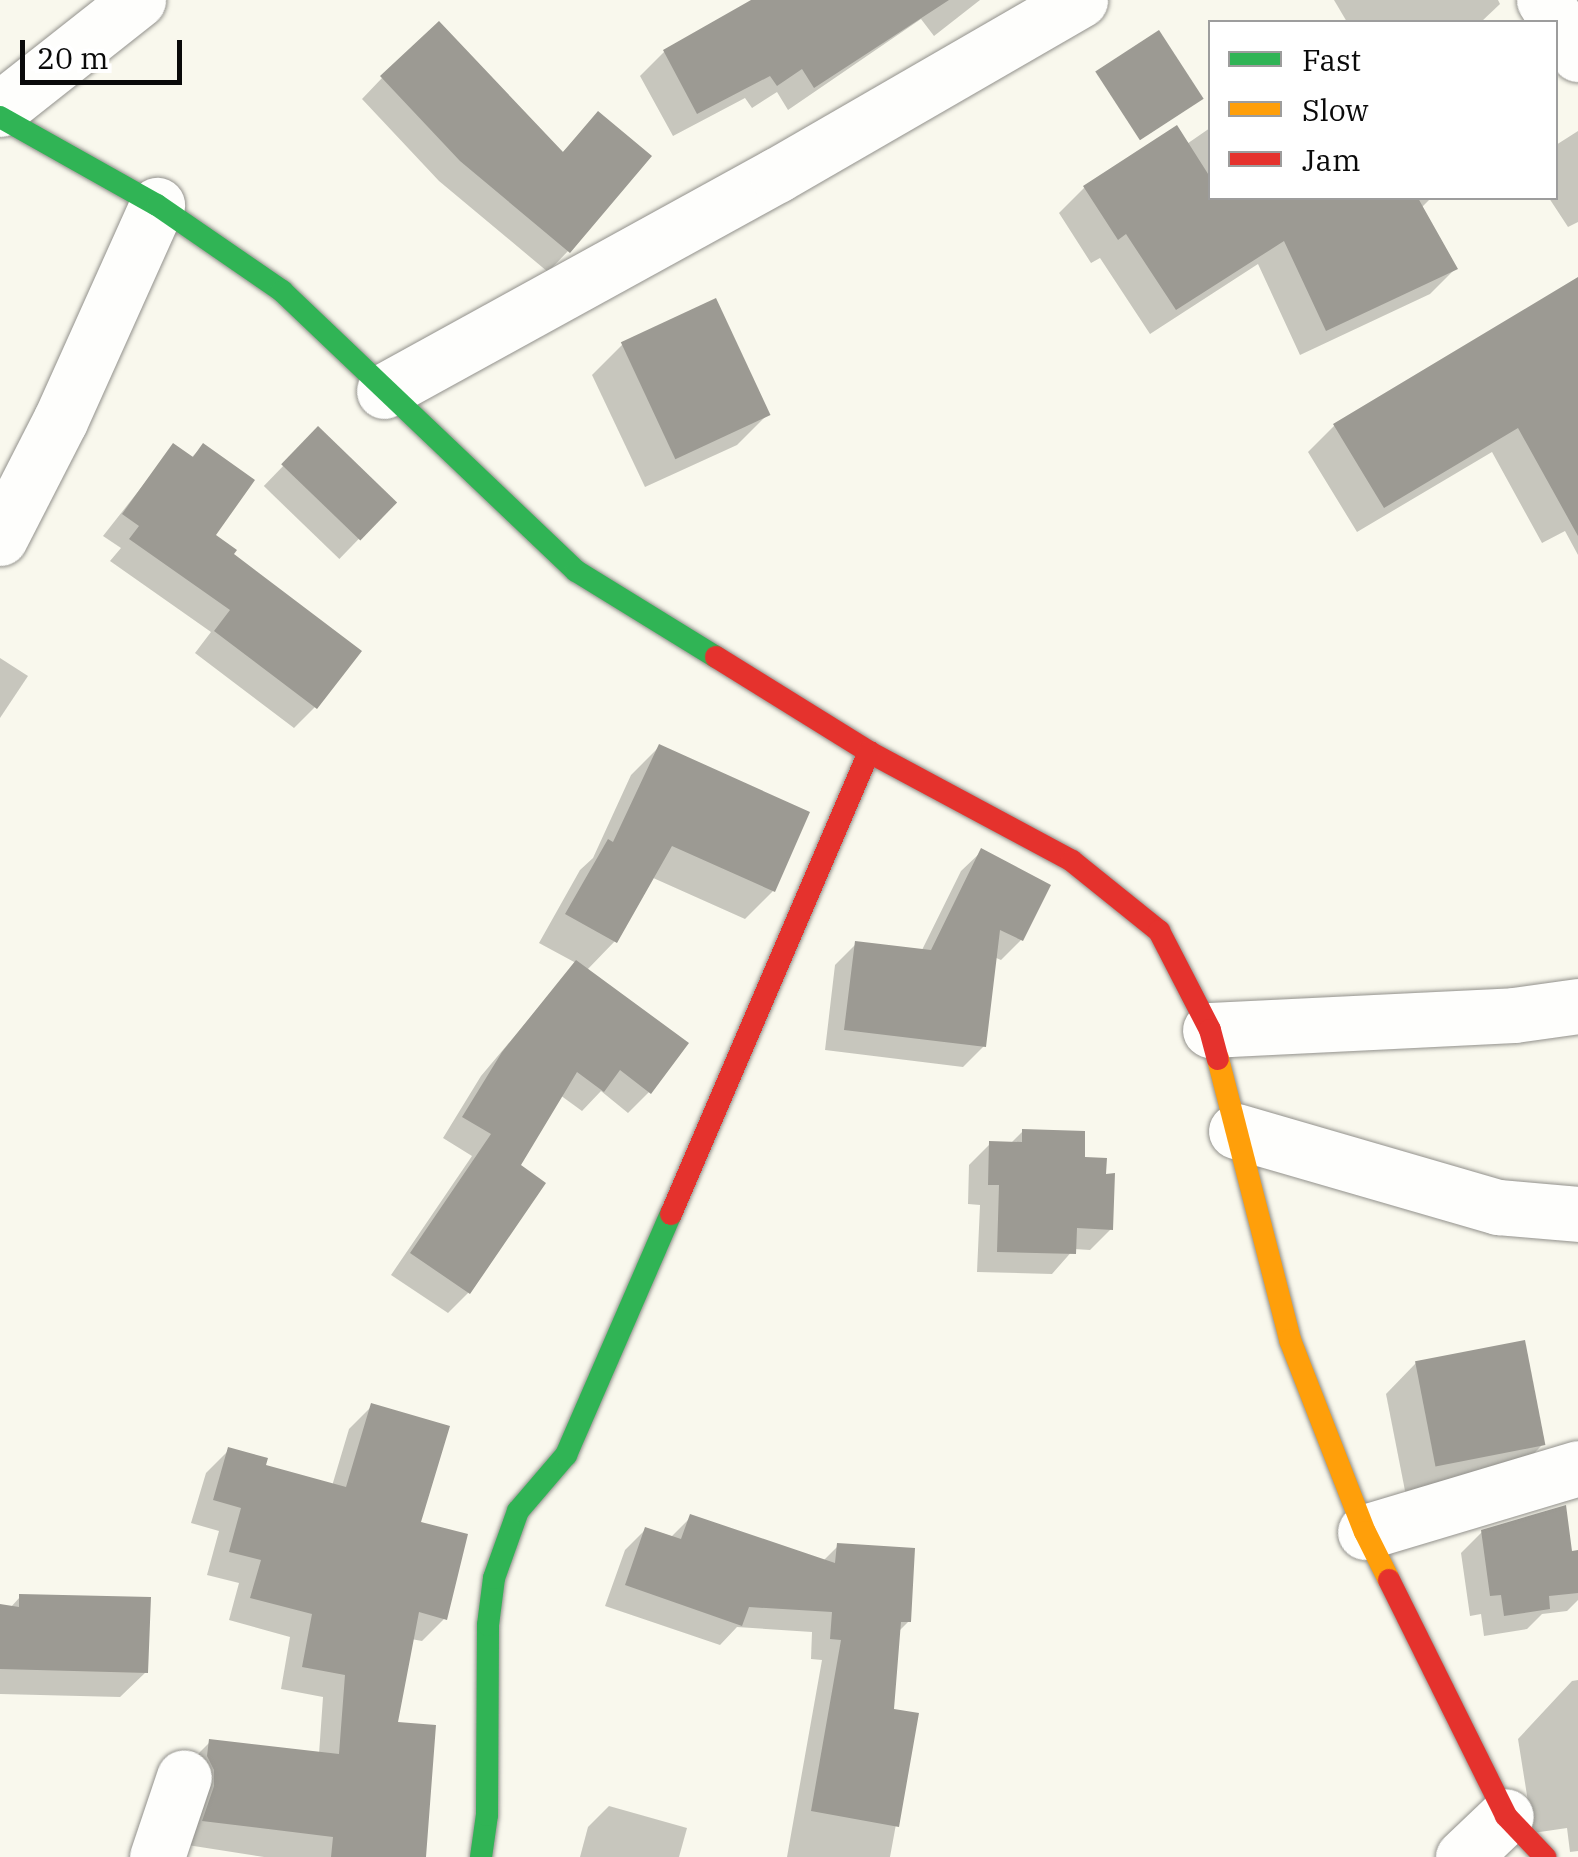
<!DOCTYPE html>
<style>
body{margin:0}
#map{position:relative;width:1578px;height:1857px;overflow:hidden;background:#f9f8ed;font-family:"IBM Plex Serif",serif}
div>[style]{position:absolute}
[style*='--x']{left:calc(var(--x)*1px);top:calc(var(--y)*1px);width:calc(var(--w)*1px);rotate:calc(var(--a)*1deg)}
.shadow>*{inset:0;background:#0003;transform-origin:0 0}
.building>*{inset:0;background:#9c9a93;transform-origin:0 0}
.roads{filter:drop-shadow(0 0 2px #92918c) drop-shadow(0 0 2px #92918c)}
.street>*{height:55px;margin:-27.5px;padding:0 27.5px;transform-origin:27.5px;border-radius:27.5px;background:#fefefc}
.fast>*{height:22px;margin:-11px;padding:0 11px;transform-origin:11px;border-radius:11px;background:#30b455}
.slow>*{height:22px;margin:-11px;padding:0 11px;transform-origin:11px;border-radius:11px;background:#ff9f0a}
.jam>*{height:22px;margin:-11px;padding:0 11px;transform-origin:11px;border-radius:11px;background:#e5322d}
span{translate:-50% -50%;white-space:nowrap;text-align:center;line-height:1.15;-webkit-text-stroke:10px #fff;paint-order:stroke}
.legend{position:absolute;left:1208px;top:20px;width:350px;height:180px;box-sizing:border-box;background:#fff;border:2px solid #9d9d9d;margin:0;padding:12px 18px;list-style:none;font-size:30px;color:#0a0a0a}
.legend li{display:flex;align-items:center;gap:20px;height:50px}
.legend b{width:50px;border:2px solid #9d9d9d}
.scale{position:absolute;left:20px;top:40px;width:162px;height:45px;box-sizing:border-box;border:5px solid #0a0a0a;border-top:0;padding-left:12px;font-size:30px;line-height:35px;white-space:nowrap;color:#0a0a0a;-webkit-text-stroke:8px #fff;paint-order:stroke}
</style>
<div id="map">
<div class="shadow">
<div style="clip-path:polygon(755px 0,980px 0,934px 36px,921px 19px,788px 110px,777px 92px,752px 108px,745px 98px,673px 136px,640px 76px,664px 52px)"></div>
<div style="clip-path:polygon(1334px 0,1498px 0,1500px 4px,1481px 22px,1347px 22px)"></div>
<div style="clip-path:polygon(382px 78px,561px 154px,598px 114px,568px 251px,548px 272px,439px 181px,362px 99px)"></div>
<div style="clip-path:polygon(1210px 128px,1210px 198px,1431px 198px,1421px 208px,1455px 269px,1430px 294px,1300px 355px,1258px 264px,1150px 334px,1100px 258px,1091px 263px,1059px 213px,1084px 188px,1153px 144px,1165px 159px)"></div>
<div style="clip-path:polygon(1578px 131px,1578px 222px,1568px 227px,1549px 198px,1556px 198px,1556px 145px)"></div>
<div style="clip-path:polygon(1578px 280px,1578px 555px,1565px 531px,1542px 543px,1492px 452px,1357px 532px,1308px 452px,1334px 426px)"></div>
<div style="clip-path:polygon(623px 344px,768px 414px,737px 445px,645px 487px,592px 375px)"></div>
<div style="left:318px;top:430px;width:105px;height:78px;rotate:44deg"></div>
<div style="clip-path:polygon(174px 446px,191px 458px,203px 446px,212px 535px,231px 554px,315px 707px,294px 728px,195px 653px,211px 632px,110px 561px,121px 548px,103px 536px)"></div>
<div style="clip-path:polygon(0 658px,28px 676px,0 718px)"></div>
<div style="clip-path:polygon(659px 747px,773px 891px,745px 919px,651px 877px,615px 941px,586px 971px,649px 1092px,628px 1113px,601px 1091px,582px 1111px,560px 1095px,518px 1166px,468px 1293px,448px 1313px,391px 1275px,472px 1156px,443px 1138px,481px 1076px,576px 963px,539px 943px,580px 870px,593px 858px,631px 775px)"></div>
<div style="clip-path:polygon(982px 851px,1021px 940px,1001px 960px,994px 957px,984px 1046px,963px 1067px,825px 1050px,835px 965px,856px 944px,921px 952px,961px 871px)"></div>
<div style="clip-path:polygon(1023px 1131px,1111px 1229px,1090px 1250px,1074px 1249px,1052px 1274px,977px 1272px,980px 1205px,968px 1204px,969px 1165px,990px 1144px,1010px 1144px)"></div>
<div style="clip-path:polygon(1416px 1363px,1543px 1444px,1513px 1475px,1408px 1506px,1386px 1394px)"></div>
<div style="clip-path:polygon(372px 1406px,418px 1524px,445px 1618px,422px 1641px,411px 1639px,395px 1725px,424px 1857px,264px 1857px,181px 1844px,187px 1765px,210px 1742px,319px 1754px,323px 1697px,281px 1689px,290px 1637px,229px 1620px,239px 1583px,207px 1575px,219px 1531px,191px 1523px,206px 1473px,229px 1450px,263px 1467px,332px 1486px,349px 1429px)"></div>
<div style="clip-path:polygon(691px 1517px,823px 1561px,838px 1546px,909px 1621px,898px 1632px,892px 1711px,916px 1715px,890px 1857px,787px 1857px,822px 1660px,811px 1659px,812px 1632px,737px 1627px,720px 1645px,605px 1606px,625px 1550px,646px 1529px,670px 1538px)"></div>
<div style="clip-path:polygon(1482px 1532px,1578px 1553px,1578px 1600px,1567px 1611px,1542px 1614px,1527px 1629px,1484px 1636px,1481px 1614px,1470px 1616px,1461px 1553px)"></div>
<div style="clip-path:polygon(20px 1597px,146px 1672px,120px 1697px,0 1694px,0 1606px,10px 1608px)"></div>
<div style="clip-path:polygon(1578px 1680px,1578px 1851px,1570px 1852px,1567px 1828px,1533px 1833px,1518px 1739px,1572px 1681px)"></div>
<div style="clip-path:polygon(609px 1806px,687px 1828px,679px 1857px,580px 1857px,588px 1827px)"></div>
</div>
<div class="building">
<div style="clip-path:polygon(751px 0,949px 0,814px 88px,802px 69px,777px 86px,770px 76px,697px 114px,663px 50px)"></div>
<div style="clip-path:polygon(439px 21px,563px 152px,598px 111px,652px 156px,570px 253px,460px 161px,380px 76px)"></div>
<div style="left:1159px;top:30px;width:82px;height:76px;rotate:57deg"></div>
<div style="clip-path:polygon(1177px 125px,1210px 177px,1210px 198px,1418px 198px,1458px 269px,1326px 331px,1284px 241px,1176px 310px,1126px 234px,1118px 240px,1083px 186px)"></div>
<div style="clip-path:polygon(1578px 277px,1578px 536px,1518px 428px,1384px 508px,1333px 424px)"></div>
<div style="left:716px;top:298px;width:129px;height:105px;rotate:65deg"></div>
<div style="left:318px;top:426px;width:110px;height:53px;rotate:44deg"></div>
<div style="clip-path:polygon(173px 443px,193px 457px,203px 443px,255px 480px,216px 535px,237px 550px,234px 554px,362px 651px,317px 709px,214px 631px,230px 610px,129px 539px,139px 526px,122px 514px)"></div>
<div style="clip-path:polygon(659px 744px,810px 812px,775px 892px,672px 846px,617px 943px,565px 914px,608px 839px,613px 842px)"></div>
<div style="clip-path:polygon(981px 848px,1051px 885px,1023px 941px,1000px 930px,986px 1047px,844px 1030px,855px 941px,931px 950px)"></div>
<div style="clip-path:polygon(576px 960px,689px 1043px,651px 1094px,620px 1070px,604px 1092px,577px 1072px,521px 1165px,546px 1183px,470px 1294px,410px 1253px,491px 1134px,462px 1117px,502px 1052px)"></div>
<div style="clip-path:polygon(1022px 1129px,1085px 1131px,1085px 1157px,1107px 1158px,1106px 1174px,1115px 1173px,1113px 1230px,1077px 1228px,1076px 1254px,997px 1252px,999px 1185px,988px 1185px,989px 1141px,1022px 1142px)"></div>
<div style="left:1525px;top:1340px;width:107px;height:112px;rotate:79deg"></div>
<div style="clip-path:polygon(371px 1403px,450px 1426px,421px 1522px,468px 1534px,447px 1620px,419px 1612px,398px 1722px,436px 1725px,426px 1857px,331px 1857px,333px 1837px,202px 1821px,214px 1786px,214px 1770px,207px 1756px,209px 1739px,339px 1754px,345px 1675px,302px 1667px,312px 1614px,250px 1598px,261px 1560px,229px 1552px,241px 1508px,213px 1500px,228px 1447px,268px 1458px,266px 1465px,346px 1487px)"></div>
<div style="clip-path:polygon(1566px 1505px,1572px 1551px,1578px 1550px,1578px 1593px,1549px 1596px,1550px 1609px,1504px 1616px,1501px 1595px,1490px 1596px,1481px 1530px)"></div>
<div style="clip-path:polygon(690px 1514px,835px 1563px,837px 1543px,915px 1548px,911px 1622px,901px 1622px,894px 1709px,919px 1713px,899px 1827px,811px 1811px,841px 1640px,830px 1639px,832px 1612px,749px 1607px,742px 1626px,625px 1585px,645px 1527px,681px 1539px)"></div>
<div style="clip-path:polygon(19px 1594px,151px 1597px,148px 1673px,0 1669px,0 1604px,19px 1607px)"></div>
</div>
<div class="roads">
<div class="street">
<div style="--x:1544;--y:0;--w:64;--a:57.8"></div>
<div style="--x:0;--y:109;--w:176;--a:-38.3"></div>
<div style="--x:384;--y:391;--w:448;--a:-28.8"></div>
<div style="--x:777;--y:175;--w:350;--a:-30"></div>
<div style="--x:0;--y:538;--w:131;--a:-62.9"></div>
<div style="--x:60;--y:421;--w:237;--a:-65.8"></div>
<div style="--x:1210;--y:1030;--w:304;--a:-2.8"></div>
<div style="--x:1514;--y:1015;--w:65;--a:-8"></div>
<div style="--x:1236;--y:1131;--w:273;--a:16.2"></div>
<div style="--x:1498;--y:1207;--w:80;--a:5"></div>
<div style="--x:1365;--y:1532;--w:222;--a:-16.7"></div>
<div style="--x:157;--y:1857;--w:84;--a:-71.4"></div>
<div style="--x:1463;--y:1857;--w:59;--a:-43.6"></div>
</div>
<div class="fast">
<div style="--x:0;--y:117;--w:180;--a:29.3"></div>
<div style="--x:157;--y:205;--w:152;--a:34.5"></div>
<div style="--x:282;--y:291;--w:406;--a:43.6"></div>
<div style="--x:576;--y:571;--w:164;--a:31.6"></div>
<div style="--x:481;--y:1857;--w:42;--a:-81.9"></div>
<div style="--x:487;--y:1815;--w:190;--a:-89.7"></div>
<div style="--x:488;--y:1625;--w:47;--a:-82.7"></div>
<div style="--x:494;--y:1578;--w:71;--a:-70.3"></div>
<div style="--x:518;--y:1511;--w:74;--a:-49.4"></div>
<div style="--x:566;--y:1455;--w:263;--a:-66.5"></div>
</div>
<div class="slow">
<div style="--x:1218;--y:1059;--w:290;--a:75.6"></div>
<div style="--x:1290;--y:1340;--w:206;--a:68.7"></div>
<div style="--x:1365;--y:1532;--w:54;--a:63.4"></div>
</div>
<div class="jam">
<div style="--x:716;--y:657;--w:180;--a:31.8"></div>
<div style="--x:869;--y:752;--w:230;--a:28.2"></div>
<div style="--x:1072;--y:861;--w:112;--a:38.8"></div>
<div style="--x:1159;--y:931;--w:111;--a:62.7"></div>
<div style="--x:1210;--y:1030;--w:30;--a:75"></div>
<div style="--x:671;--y:1214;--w:503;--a:-66.8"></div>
<div style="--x:1389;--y:1580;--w:263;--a:63.6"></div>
<div style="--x:1506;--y:1816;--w:57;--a:46.4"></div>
</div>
</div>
<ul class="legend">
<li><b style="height:12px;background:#30b455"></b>Fast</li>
<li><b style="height:12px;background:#ff9f0a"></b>Slow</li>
<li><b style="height:12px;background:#e5322d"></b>Jam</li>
</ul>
<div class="scale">20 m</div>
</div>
